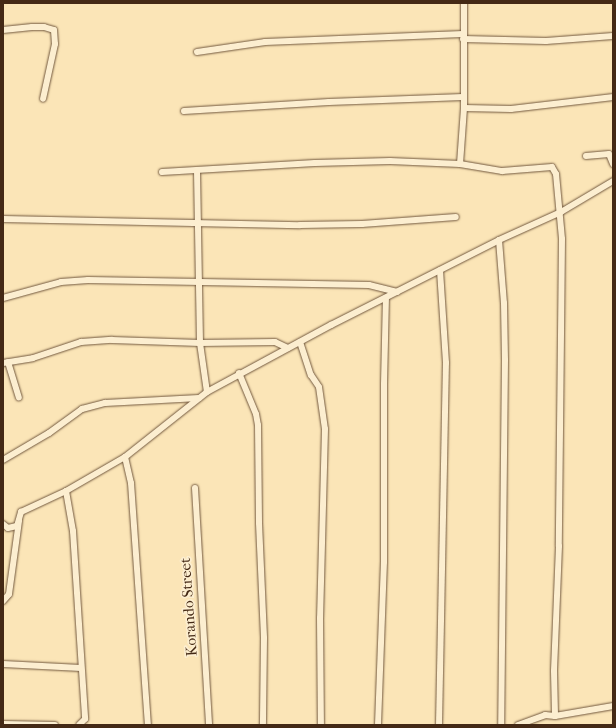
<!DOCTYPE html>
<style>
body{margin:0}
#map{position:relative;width:616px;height:728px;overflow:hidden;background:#fbe5b7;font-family:"IM FELL French Canon",serif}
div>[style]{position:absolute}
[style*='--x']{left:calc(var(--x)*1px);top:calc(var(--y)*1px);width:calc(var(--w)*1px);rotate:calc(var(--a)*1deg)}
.roads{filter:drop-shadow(0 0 1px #72583e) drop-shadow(0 0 1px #72583e)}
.minor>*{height:6px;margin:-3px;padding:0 3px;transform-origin:3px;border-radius:3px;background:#fceed0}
span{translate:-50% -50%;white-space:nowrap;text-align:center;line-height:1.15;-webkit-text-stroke:3.5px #fceed0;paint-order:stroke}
.street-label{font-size:15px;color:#442915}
.frame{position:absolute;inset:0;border:4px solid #442915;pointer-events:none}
</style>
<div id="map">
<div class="roads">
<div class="minor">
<div style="--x:3;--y:30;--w:29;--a:-6"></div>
<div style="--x:32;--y:27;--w:12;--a:0"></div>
<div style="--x:44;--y:27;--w:10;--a:17"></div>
<div style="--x:54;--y:30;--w:14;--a:86"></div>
<div style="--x:55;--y:44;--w:56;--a:102.3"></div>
<div style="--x:463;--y:39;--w:83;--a:1.4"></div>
<div style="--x:546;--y:41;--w:67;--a:-4.3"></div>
<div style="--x:197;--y:52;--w:69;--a:-8.4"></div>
<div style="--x:265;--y:42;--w:198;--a:-2.3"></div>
<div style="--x:464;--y:108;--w:47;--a:1.2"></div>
<div style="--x:511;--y:109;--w:103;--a:-6.7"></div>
<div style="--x:184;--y:111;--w:145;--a:-3.6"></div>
<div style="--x:329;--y:102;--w:134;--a:-2.1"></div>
<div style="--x:586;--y:156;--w:23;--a:-5"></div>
<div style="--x:609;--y:154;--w:11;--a:68"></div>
<div style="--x:460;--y:164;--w:56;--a:-85.9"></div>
<div style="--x:464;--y:108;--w:105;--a:-90"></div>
<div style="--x:197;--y:171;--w:172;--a:89"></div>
<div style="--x:200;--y:343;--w:49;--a:81.9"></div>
<div style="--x:162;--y:172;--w:153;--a:-3.4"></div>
<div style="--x:315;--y:163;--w:75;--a:-1.5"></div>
<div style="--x:390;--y:161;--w:70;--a:2.5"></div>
<div style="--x:460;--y:164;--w:43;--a:9.5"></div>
<div style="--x:502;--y:171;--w:50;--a:-4.6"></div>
<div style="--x:552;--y:167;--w:8;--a:60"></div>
<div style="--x:556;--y:174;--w:65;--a:84.7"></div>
<div style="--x:562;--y:239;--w:307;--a:90.6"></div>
<div style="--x:559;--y:546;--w:125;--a:92.3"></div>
<div style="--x:554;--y:671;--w:45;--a:88.7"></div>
<div style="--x:3;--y:219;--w:297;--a:1.2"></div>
<div style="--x:300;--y:225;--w:62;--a:-0.9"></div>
<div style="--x:362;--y:224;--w:94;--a:-4.3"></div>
<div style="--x:499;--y:240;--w:63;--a:85.5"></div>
<div style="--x:504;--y:303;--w:57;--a:89"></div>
<div style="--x:505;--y:360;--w:365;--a:90.6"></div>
<div style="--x:3;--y:298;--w:60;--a:-15.4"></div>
<div style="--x:61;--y:282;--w:27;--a:-4"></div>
<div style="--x:88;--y:280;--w:281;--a:1"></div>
<div style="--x:369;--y:285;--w:29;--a:14"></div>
<div style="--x:300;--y:342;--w:35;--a:72"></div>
<div style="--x:311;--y:375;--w:14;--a:56"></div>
<div style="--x:319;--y:387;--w:42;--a:81.9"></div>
<div style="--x:325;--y:429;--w:189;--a:91.5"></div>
<div style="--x:320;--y:618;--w:107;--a:89.5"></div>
<div style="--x:8;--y:362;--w:37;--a:73"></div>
<div style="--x:3;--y:363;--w:30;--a:-9"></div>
<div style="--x:33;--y:358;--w:51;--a:-18.4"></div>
<div style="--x:81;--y:342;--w:31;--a:-4"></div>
<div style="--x:112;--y:340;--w:88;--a:2"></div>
<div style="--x:200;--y:343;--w:75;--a:-0.8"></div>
<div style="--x:275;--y:342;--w:14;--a:25"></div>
<div style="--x:239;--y:373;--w:44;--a:67.5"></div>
<div style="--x:256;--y:414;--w:11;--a:80"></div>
<div style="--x:258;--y:425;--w:98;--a:89.4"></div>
<div style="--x:259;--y:523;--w:115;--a:87.5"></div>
<div style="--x:264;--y:638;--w:87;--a:90.7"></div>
<div style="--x:125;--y:457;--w:27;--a:77"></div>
<div style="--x:131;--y:483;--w:243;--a:86"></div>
<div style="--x:3;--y:460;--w:53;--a:-30.4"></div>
<div style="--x:49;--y:433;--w:41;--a:-36"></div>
<div style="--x:82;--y:409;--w:24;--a:-15"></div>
<div style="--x:105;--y:403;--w:94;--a:-3"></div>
<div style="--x:195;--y:488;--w:237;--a:86.6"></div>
<div style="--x:66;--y:491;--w:41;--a:80.1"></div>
<div style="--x:73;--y:531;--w:188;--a:86.3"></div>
<div style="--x:85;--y:719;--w:8;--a:135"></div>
<div style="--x:3;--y:524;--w:6;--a:39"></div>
<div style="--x:8;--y:528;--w:9;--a:-13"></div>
<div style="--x:17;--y:526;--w:15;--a:-74"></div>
<div style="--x:21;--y:512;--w:50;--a:-25"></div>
<div style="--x:66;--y:491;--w:68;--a:-30"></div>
<div style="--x:125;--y:457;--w:105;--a:-38.4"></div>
<div style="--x:207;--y:392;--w:141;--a:-28.4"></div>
<div style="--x:331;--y:325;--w:188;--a:-26.8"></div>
<div style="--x:499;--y:240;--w:68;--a:-24.3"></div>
<div style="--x:561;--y:212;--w:61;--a:-30.8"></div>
<div style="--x:3;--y:601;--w:9;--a:-49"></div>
<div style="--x:9;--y:594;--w:74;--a:-82.2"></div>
<div style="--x:3;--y:664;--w:78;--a:2.9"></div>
<div style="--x:3;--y:724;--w:52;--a:1.1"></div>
<div style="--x:378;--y:725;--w:163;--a:-87.9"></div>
<div style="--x:384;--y:562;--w:178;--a:-90"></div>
<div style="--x:384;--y:384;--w:86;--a:-88.7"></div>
<div style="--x:439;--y:725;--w:362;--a:-88.9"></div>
<div style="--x:446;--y:363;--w:93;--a:-93.7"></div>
<div style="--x:518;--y:725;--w:29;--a:-20"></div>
<div style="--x:545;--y:715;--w:10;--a:6"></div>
<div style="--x:555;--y:716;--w:59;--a:-9.8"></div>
</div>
</div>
<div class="street-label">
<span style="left:189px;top:607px;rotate:-94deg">Korando Street</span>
</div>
<div class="frame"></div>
</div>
